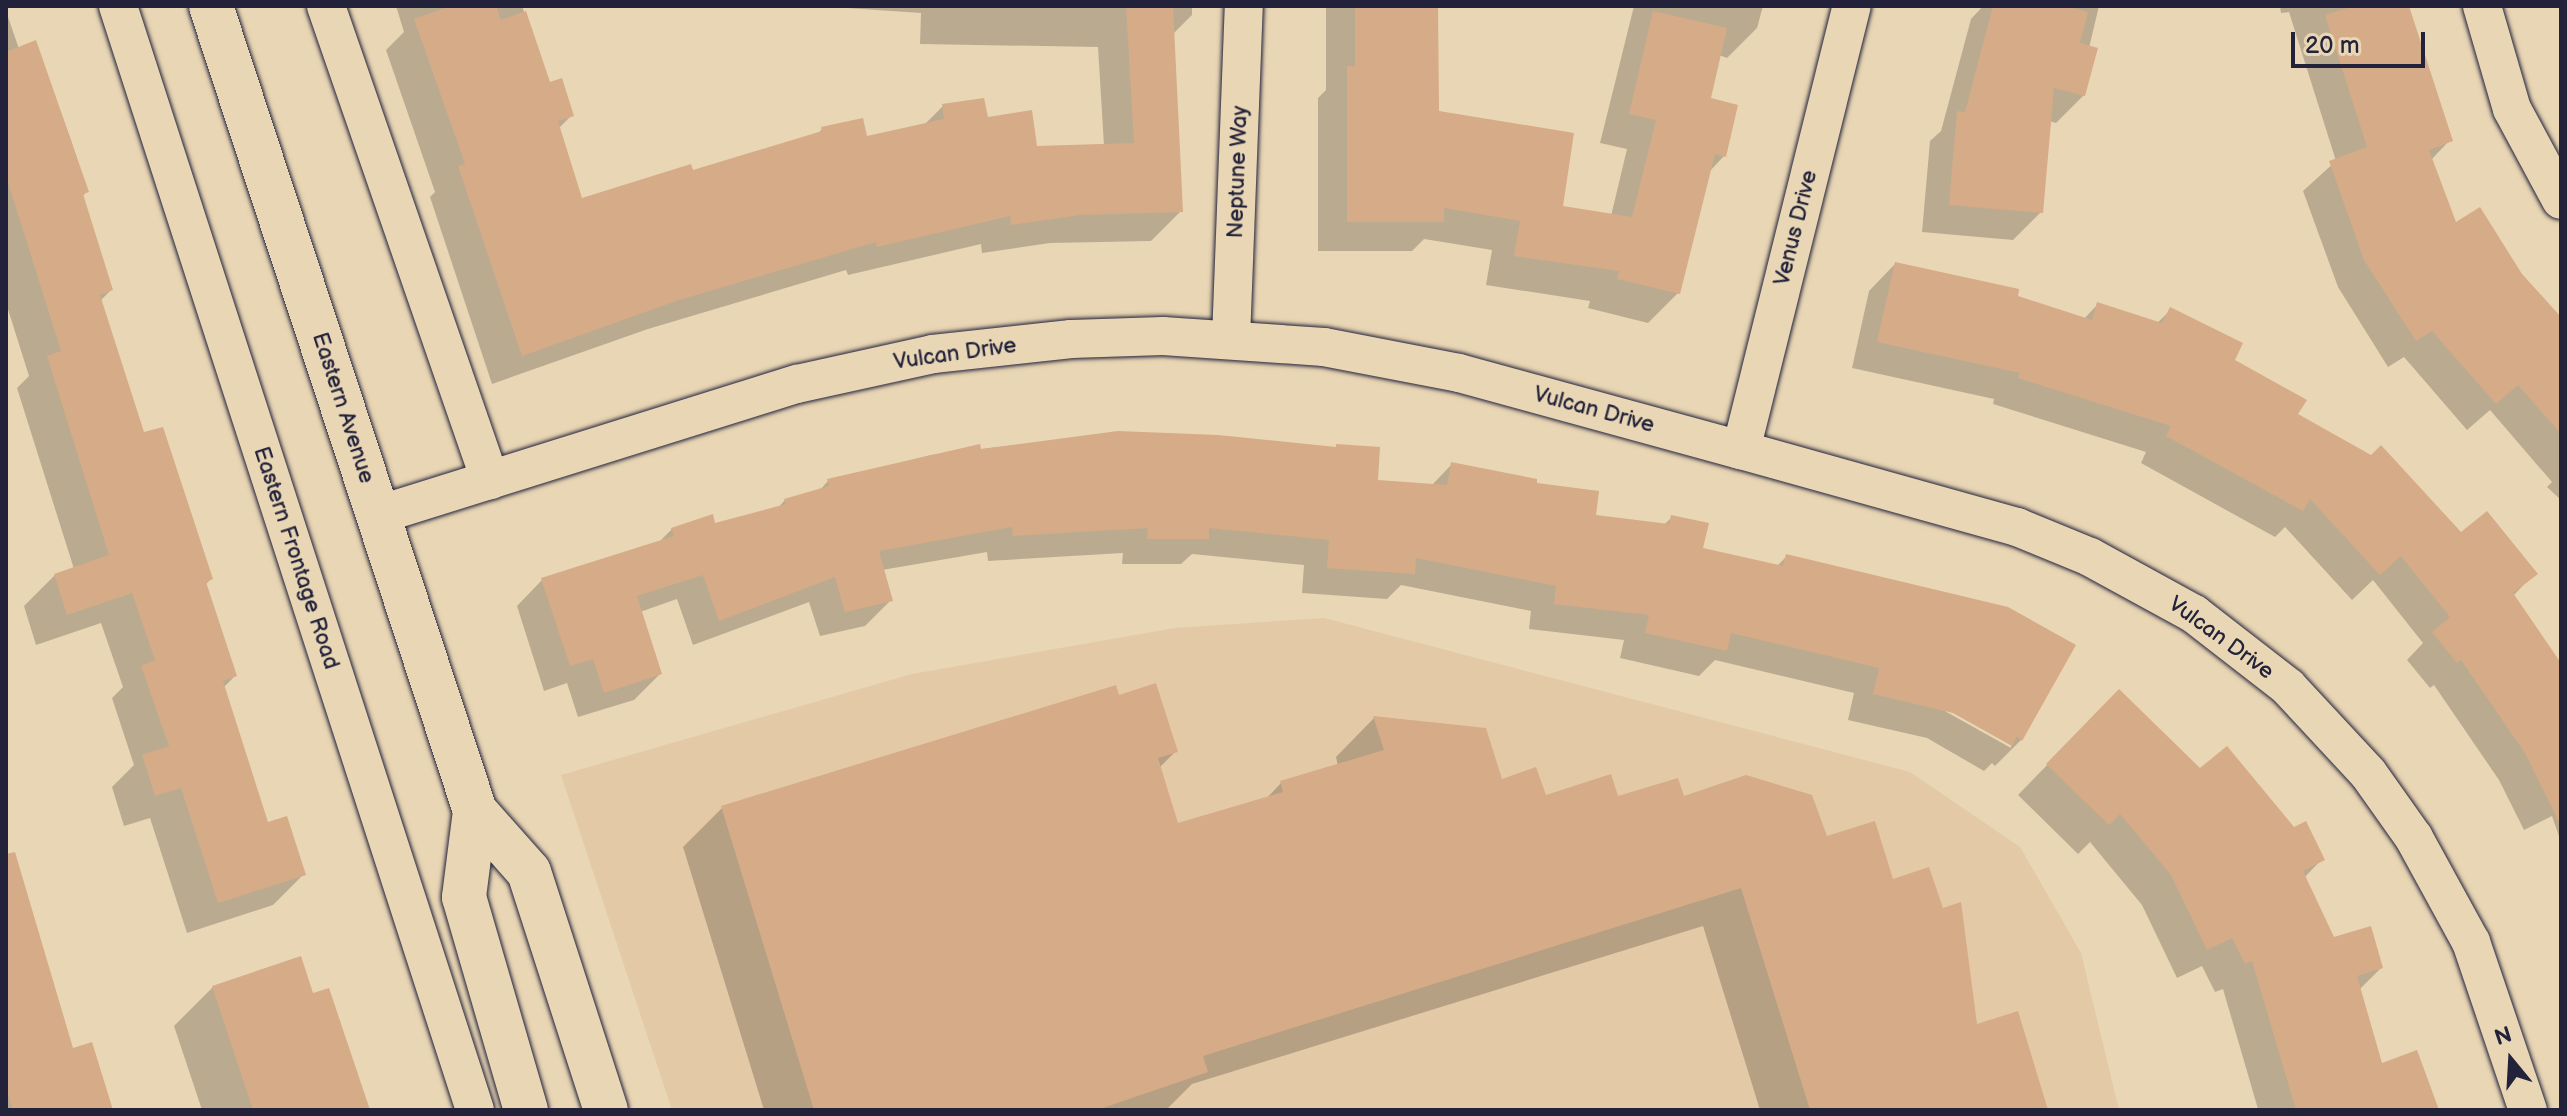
<!DOCTYPE html>
<style>
body{margin:0}
#map{position:relative;width:2567px;height:1116px;overflow:hidden;background:#e9d6b4;font-family:"Balsamiq Sans",sans-serif}
div>[style]{position:absolute}
[style*='--x']{left:calc(var(--x)*1px);top:calc(var(--y)*1px);width:calc(var(--w)*1px);rotate:calc(var(--a)*1deg)}
.built>*{inset:0;background:#e3c9a6}
.shadow>*{inset:0;background:#0003}
.building>*{inset:0;background:#d6ab87}
.roads{filter:drop-shadow(0 0 2px #22223b) drop-shadow(0 0 2px #22223b)}
.street>*{height:38px;margin:-19px;padding:0 19px;transform-origin:19px;border-radius:19px;background:#e9d6b4}
.secondary>*{height:44px;margin:-22px;padding:0 22px;transform-origin:22px;border-radius:22px;background:#e9d6b4}
span{translate:-50% -50%;white-space:nowrap;text-align:center;line-height:1.15;-webkit-text-stroke:8px #e9d6b4;paint-order:stroke}
.street-label{font-size:22px;color:#22223b}
.frame{position:absolute;inset:0;border:8px solid #22223b;pointer-events:none}
.north{position:absolute;left:2471px;top:1020px;width:80px;height:80px;-webkit-text-stroke:6px #e9d6b4;paint-order:stroke;rotate:342deg;font-size:22px;font-weight:700;line-height:32px;text-align:center;color:#22223b}
.north::after{content:'';display:block;margin:auto;width:28px;height:36px;background:#22223b;clip-path:polygon(50% 0,100% 100%,50% 72%,0 100%)}
.scale{position:absolute;left:2291px;top:32px;width:134px;height:36px;box-sizing:border-box;border:4px solid #22223b;border-top:0;padding-left:10px;font-size:24px;line-height:28px;white-space:nowrap;color:#22223b;-webkit-text-stroke:6px #e9d6b4;paint-order:stroke}
</style>
<div id="map">
<div class="built">
<div style="clip-path:polygon(1324px 618px,1910px 772px,2020px 847px,2081px 953px,2119px 1110px,672px 1110px,561px 775px,912px 674px,1175px 628px)"></div>
</div>
<div class="shadow">
<div style="clip-path:polygon(396px 6px,522px 6px,549px 84px,572px 115px,558px 129px,581px 201px,692px 172px,817px 135px,822px 129px,866px 138px,924px 125px,943px 106px,986px 119px,1036px 148px,1104px 146px,1098px 47px,920px 44px,921px 13px,817px 6px,1192px 6px,1192px 15px,1172px 35px,1181px 211px,1151px 241px,1050px 243px,982px 253px,981px 244px,848px 275px,846px 270px,648px 329px,492px 384px,430px 197px,435px 192px,386px 50px,404px 32px)"></div>
<div style="clip-path:polygon(1326px 6px,1436px 6px,1437px 113px,1560px 208px,1611px 216px,1627px 149px,1600px 143px,1634px 6px,1763px 6px,1757px 28px,1727px 58px,1719px 55px,1709px 99px,1724px 156px,1709px 172px,1678px 293px,1648px 323px,1588px 308px,1590px 301px,1486px 285px,1492px 250px,1424px 239px,1412px 251px,1318px 251px,1318px 98px,1326px 90px)"></div>
<div style="clip-path:polygon(1983px 6px,2099px 6px,2089px 48px,2084px 95px,2056px 123px,2049px 121px,2041px 212px,2013px 240px,1922px 232px,1930px 141px,1941px 131px,1971px 19px)"></div>
<div style="clip-path:polygon(2280px 6px,2406px 6px,2450px 140px,2431px 160px,2455px 226px,2521px 275px,2561px 320px,2561px 500px,2547px 487px,2552px 482px,2490px 410px,2467px 430px,2404px 357px,2388px 367px,2338px 287px,2303px 191px,2336px 161px,2289px 12px,2281px 13px)"></div>
<div style="clip-path:polygon(6px 11px,19px 49px,35px 43px,71px 140px,87px 191px,82px 197px,111px 290px,100px 301px,143px 435px,211px 579px,205px 585px,235px 676px,223px 688px,267px 824px,304px 874px,273px 905px,187px 933px,150px 818px,124px 826px,112px 787px,134px 765px,112px 698px,123px 687px,101px 623px,36px 645px,24px 606px,55px 575px,74px 569px,17px 388px,29px 376px,6px 303px)"></div>
<div style="clip-path:polygon(1895px 264px,2083px 320px,2098px 304px,2157px 323px,2171px 310px,2296px 415px,2461px 534px,2535px 573px,2513px 596px,2561px 666px,2561px 842px,2552px 816px,2524px 830px,2499px 780px,2434px 685px,2430px 688px,2407px 660px,2423px 643px,2373px 580px,2352px 600px,2285px 527px,2275px 537px,2141px 463px,2146px 452px,1993px 404px,1994px 399px,1852px 368px,1869px 291px)"></div>
<div style="clip-path:polygon(evenodd,1116px 433px,1334px 449px,1337px 446px,1376px 482px,1431px 486px,1452px 464px,1534px 485px,1594px 517px,1664px 525px,1671px 518px,1701px 550px,1776px 567px,1787px 556px,2074px 646px,2021px 740px,1995px 766px,1992px 763px,1984px 771px,1927px 738px,1848px 720px,1854px 693px,1715px 660px,1699px 676px,1620px 658px,1624px 640px,1529px 629px,1531px 611px,1401px 585px,1387px 599px,1302px 593px,1304px 565px,1192px 554px,1181px 564px,1122px 564px,1123px 553px,988px 561px,987px 552px,882px 570px,891px 600px,865px 626px,820px 636px,809px 602px,693px 645px,677px 599px,640px 612px,660px 674px,634px 700px,578px 717px,567px 683px,544px 691px,517px 606px,542px 580px,658px 543px,672px 529px,714px 526px,777px 509px,785px 500px,818px 492px,828px 481px,931px 455px,1116px 433px,1945px 706px,2011px 743px,2011px 748px,1943px 710px,1945px 706px)"></div>
<div style="clip-path:polygon(1117px 697px,1176px 751px,1159px 768px,1177px 825px,1266px 799px,1281px 783px,1338px 766px,1336px 757px,1374px 718px,1500px 781px,1545px 798px,1683px 798px,1826px 838px,1892px 881px,1975px 1027px,2046px 1110px,1760px 1110px,1703px 926px,1192px 1084px,1166px 1110px,764px 1110px,683px 847px,722px 808px)"></div>
<div style="clip-path:polygon(2090px 721px,2200px 771px,2293px 830px,2322px 859px,2304px 878px,2333px 939px,2381px 968px,2359px 990px,2381px 1065px,2437px 1110px,2255px 1110px,2258px 1109px,2223px 989px,2215px 992px,2202px 966px,2177px 978px,2142px 905px,2090px 842px,2078px 854px,2018px 795px)"></div>
<div style="clip-path:polygon(6px 904px,72px 1050px,111px 1110px,6px 1110px)"></div>
<div style="clip-path:polygon(213px 987px,312px 996px,368px 1110px,202px 1110px,174px 1026px)"></div>
</div>
<div class="building">
<div style="clip-path:polygon(451px 6px,496px 6px,501px 20px,526px 11px,550px 82px,562px 78px,574px 116px,558px 121px,582px 198px,691px 164px,693px 170px,822px 131px,821px 127px,863px 118px,867px 136px,944px 119px,942px 104px,984px 98px,988px 117px,1032px 110px,1037px 146px,1134px 143px,1126px 6px,1173px 6px,1183px 212px,1081px 215px,1011px 225px,1010px 216px,877px 247px,876px 242px,679px 300px,522px 356px,458px 166px,465px 164px,414px 19px)"></div>
<div style="clip-path:polygon(1355px 6px,1438px 6px,1439px 111px,1574px 133px,1563px 206px,1632px 217px,1656px 120px,1629px 114px,1653px 11px,1727px 28px,1711px 98px,1738px 105px,1726px 157px,1715px 154px,1680px 294px,1617px 279px,1619px 271px,1514px 256px,1520px 221px,1444px 208px,1444px 222px,1347px 222px,1347px 66px,1355px 66px)"></div>
<div style="clip-path:polygon(1993px 6px,2066px 6px,2088px 12px,2080px 43px,2098px 48px,2085px 96px,2054px 88px,2043px 213px,1949px 205px,1957px 111px,1965px 112px)"></div>
<div style="clip-path:polygon(2354px 6px,2409px 6px,2453px 141px,2429px 150px,2456px 222px,2480px 207px,2522px 274px,2561px 317px,2561px 434px,2518px 385px,2496px 404px,2432px 331px,2416px 341px,2364px 260px,2329px 161px,2367px 147px,2325px 15px)"></div>
<div style="clip-path:polygon(36px 40px,89px 192px,83px 194px,113px 290px,100px 295px,144px 432px,163px 427px,213px 579px,206px 582px,237px 676px,223px 681px,268px 822px,287px 816px,306px 875px,218px 903px,181px 788px,155px 796px,142px 755px,169px 746px,141px 666px,155px 660px,132px 593px,67px 615px,54px 574px,109px 555px,47px 356px,61px 351px,6px 176px,6px 52px)"></div>
<div style="clip-path:polygon(1895px 262px,2019px 289px,2018px 296px,2092px 320px,2097px 302px,2162px 323px,2170px 307px,2243px 343px,2235px 360px,2307px 400px,2298px 414px,2371px 455px,2381px 445px,2461px 532px,2487px 511px,2538px 574px,2513px 593px,2561px 663px,2561px 826px,2525px 753px,2461px 660px,2457px 663px,2432px 632px,2450px 617px,2401px 556px,2380px 575px,2310px 499px,2303px 511px,2166px 436px,2171px 426px,2018px 378px,2020px 373px,1877px 342px)"></div>
<div style="clip-path:polygon(1118px 431px,1218px 435px,1336px 447px,1336px 444px,1380px 447px,1378px 480px,1447px 485px,1451px 462px,1537px 479px,1537px 483px,1599px 491px,1596px 515px,1669px 524px,1671px 515px,1709px 523px,1703px 548px,1783px 566px,1786px 554px,2008px 607px,2076px 645px,2022px 741px,2017px 736px,2012px 746px,1953px 713px,1873px 694px,1879px 668px,1731px 633px,1727px 651px,1645px 633px,1649px 615px,1554px 604px,1556px 586px,1416px 558px,1415px 574px,1327px 568px,1329px 540px,1209px 528px,1209px 539px,1147px 539px,1148px 528px,1013px 536px,1012px 527px,879px 551px,893px 601px,845px 612px,835px 577px,719px 621px,703px 575px,637px 596px,662px 674px,604px 693px,593px 659px,570px 666px,541px 578px,674px 536px,671px 528px,713px 514px,715px 523px,786px 504px,784px 499px,829px 486px,827px 479px,980px 444px,981px 449px)"></div>
<div style="clip-path:polygon(1156px 683px,1178px 752px,1158px 758px,1178px 823px,1283px 792px,1280px 781px,1384px 750px,1373px 716px,1486px 728px,1502px 779px,1536px 767px,1546px 795px,1611px 774px,1618px 796px,1678px 778px,1684px 796px,1746px 775px,1812px 795px,1827px 836px,1875px 821px,1893px 879px,1929px 867px,1943px 908px,1961px 902px,1977px 1024px,2018px 1011px,2048px 1110px,1810px 1110px,1741px 888px,1203px 1056px,1208px 1072px,1097px 1110px,814px 1110px,721px 806px,1116px 685px,1119px 695px)"></div>
<div style="clip-path:polygon(2119px 689px,2200px 768px,2227px 746px,2294px 827px,2306px 821px,2325px 860px,2303px 871px,2334px 937px,2371px 926px,2383px 968px,2357px 976px,2382px 1063px,2417px 1050px,2439px 1110px,2296px 1110px,2252px 961px,2245px 964px,2232px 938px,2207px 950px,2171px 875px,2120px 814px,2109px 825px,2046px 764px)"></div>
<div style="clip-path:polygon(15px 852px,73px 1048px,92px 1042px,113px 1110px,13px 1110px,6px 1089px,6px 854px)"></div>
<div style="clip-path:polygon(301px 956px,313px 993px,329px 988px,370px 1110px,253px 1110px,212px 986px)"></div>
</div>
<div class="roads">
<div class="street">
<div style="--x:118;--y:6;--w:1160;--a:72.08"></div>
<div style="--x:326;--y:6;--w:502;--a:70.91"></div>
<div style="--x:2482;--y:6;--w:107;--a:73.8"></div>
<div style="--x:2512;--y:109;--w:103;--a:61.7"></div>
<div style="--x:1231;--y:339;--w:333;--a:-87.8"></div>
<div style="--x:1741;--y:450;--w:458;--a:-76"></div>
<div style="--x:378;--y:515;--w:439;--a:-17.4"></div>
<div style="--x:797;--y:384;--w:139;--a:-12.4"></div>
<div style="--x:933;--y:354;--w:139;--a:-6.2"></div>
<div style="--x:1071;--y:339;--w:92;--a:-1.9"></div>
<div style="--x:1163;--y:336;--w:161;--a:3.9"></div>
<div style="--x:1324;--y:347;--w:137;--a:10.9"></div>
<div style="--x:1459;--y:373;--w:292;--a:15.3"></div>
<div style="--x:1741;--y:450;--w:287;--a:15.6"></div>
<div style="--x:2017;--y:527;--w:79;--a:22.3"></div>
<div style="--x:2090;--y:557;--w:119;--a:28.7"></div>
<div style="--x:2194;--y:614;--w:119;--a:37.8"></div>
<div style="--x:2288;--y:687;--w:117;--a:47.1"></div>
<div style="--x:2368;--y:773;--w:80;--a:54.7"></div>
<div style="--x:2414;--y:838;--w:119;--a:61.3"></div>
<div style="--x:2471;--y:942;--w:177;--a:71.3"></div>
</div>
<div class="secondary">
<div style="--x:211;--y:6;--w:847;--a:71.84"></div>
<div style="--x:475;--y:811;--w:81;--a:48.5"></div>
<div style="--x:529;--y:872;--w:250;--a:72.1"></div>
<div style="--x:475;--y:811;--w:87;--a:97.3"></div>
<div style="--x:464;--y:897;--w:222;--a:73.8"></div>
</div>
</div>
<div class="street-label">
<span style="left:1238px;top:172px;rotate:-88deg">Neptune Way</span>
<span style="left:1796px;top:228px;rotate:-76deg">Venus Drive</span>
<span style="left:955px;top:354px;rotate:-8deg">Vulcan Drive</span>
<span style="left:343px;top:408px;rotate:72deg">Eastern Avenue</span>
<span style="left:1594px;top:410px;rotate:15deg">Vulcan Drive</span>
<span style="left:296px;top:558px;rotate:72deg">Eastern Frontage Road</span>
<span style="left:2221px;top:638px;rotate:36deg">Vulcan Drive</span>
</div>
<div class="frame"></div>
<div class="north">N</div>
<div class="scale">20 m</div>
</div>
